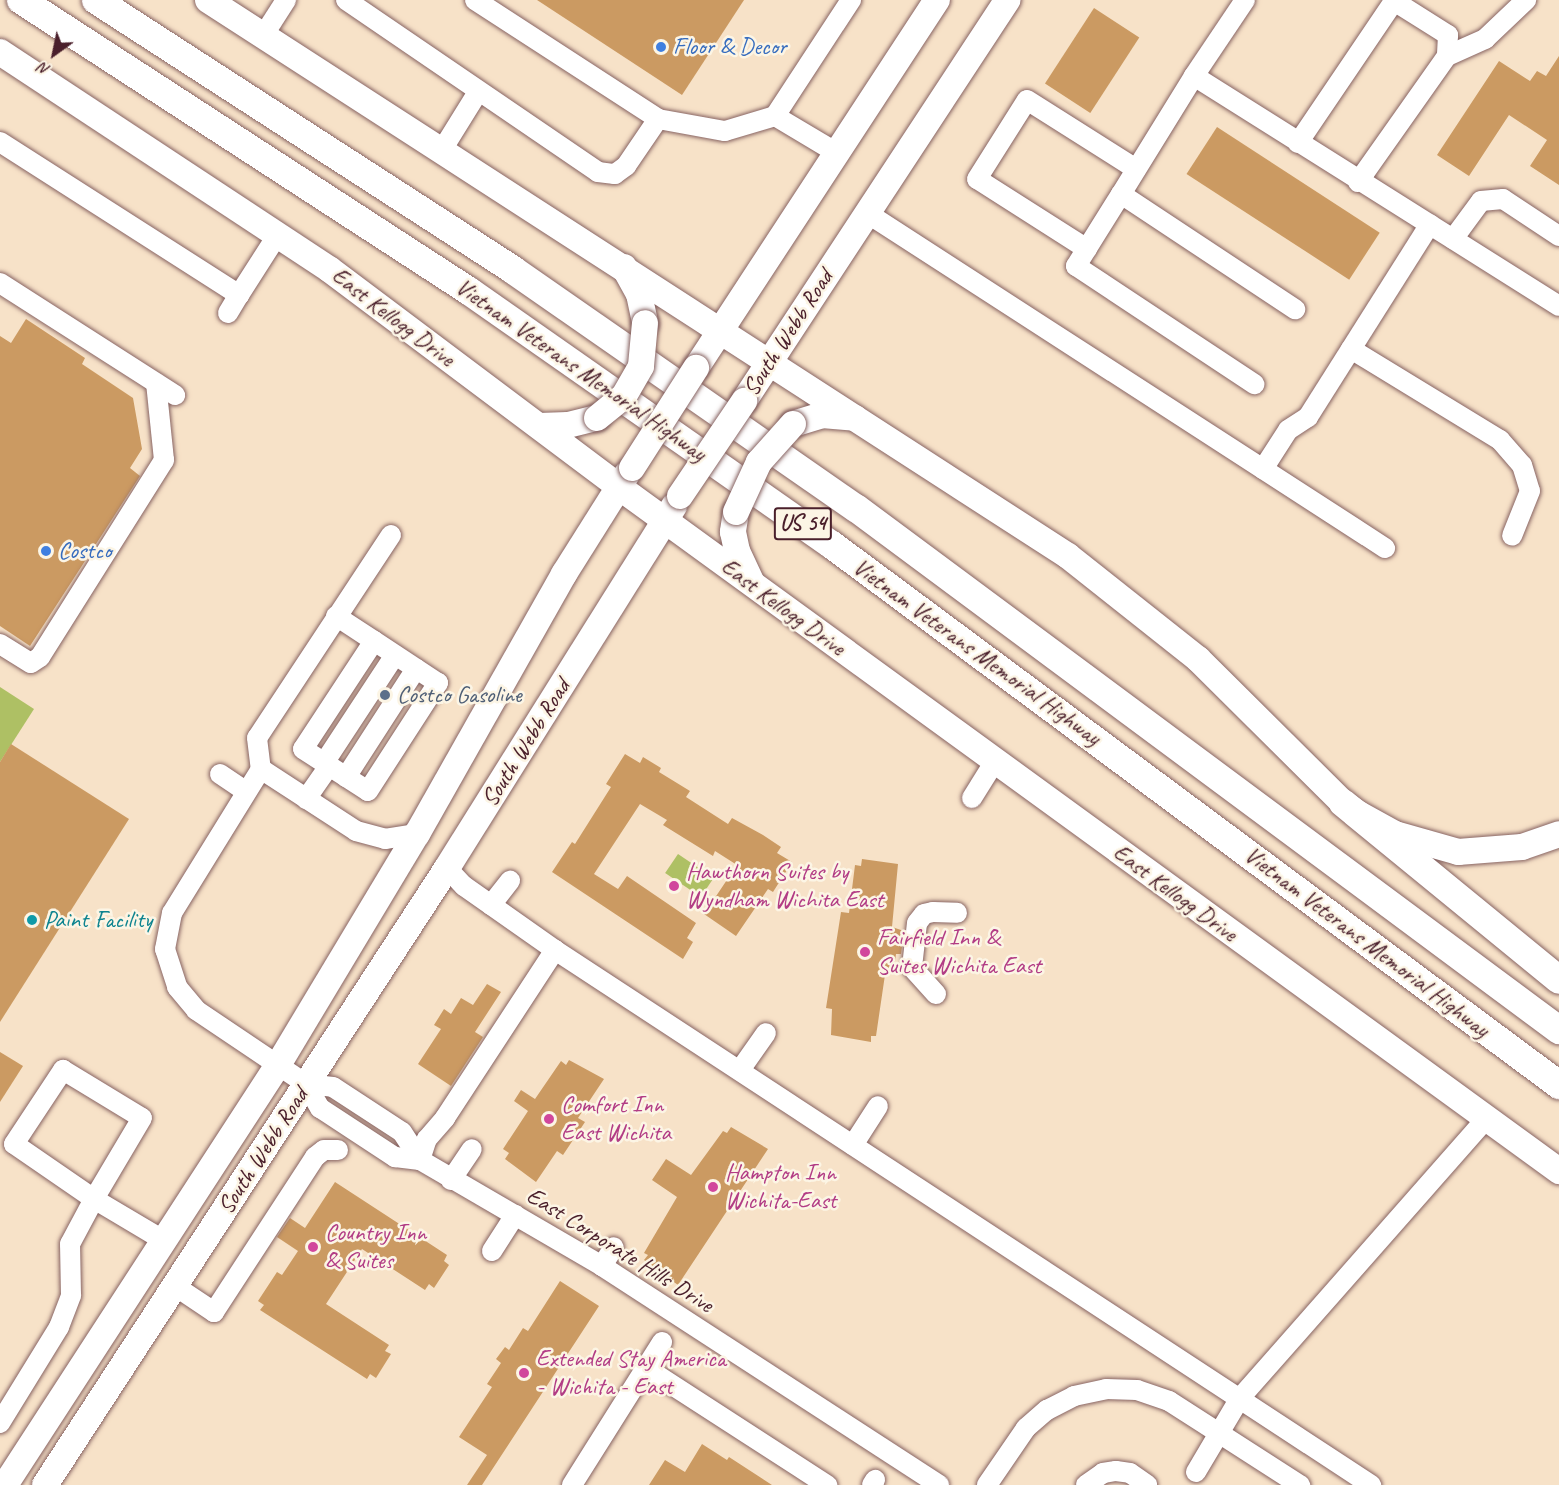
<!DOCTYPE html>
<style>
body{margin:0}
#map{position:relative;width:1559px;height:1485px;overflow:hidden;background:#f7e2c8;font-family:Caveat,sans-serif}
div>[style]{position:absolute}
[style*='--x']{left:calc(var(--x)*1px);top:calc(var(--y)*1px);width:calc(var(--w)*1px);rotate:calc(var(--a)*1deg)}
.green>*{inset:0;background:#aec064;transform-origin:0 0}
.building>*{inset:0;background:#cb9a62;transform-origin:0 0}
.roads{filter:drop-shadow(0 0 2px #876362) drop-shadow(0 0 2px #876362)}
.minor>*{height:20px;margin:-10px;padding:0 10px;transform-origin:10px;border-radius:10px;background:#fff}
.major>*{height:26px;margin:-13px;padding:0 13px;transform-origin:13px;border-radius:13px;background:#fff}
.highway>*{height:28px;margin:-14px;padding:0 14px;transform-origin:14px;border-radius:14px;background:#fff}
.bridges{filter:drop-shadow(0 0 2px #876362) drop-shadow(0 0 2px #876362)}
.major-bridge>*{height:26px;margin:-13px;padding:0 13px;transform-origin:13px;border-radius:13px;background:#fff}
.dots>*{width:16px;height:16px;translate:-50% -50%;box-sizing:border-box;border:3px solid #fcf5e5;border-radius:50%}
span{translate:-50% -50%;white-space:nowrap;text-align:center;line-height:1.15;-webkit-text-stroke:5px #fcf5e5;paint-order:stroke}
.shield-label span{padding:2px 4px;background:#fcf5e5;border:2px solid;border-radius:4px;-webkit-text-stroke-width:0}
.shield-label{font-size:22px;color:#4a1f2b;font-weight:700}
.shop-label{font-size:24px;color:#366cbe}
.left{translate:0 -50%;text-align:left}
.street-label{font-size:24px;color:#4a1f2b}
.service-label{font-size:24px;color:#4e5e75}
.hotel-label{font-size:24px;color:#b23c85}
.culture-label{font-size:24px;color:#0d838f}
.north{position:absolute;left:24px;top:24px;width:60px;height:60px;-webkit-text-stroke:4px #fcf5e5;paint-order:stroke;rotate:213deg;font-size:16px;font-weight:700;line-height:24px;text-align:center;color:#4a1f2b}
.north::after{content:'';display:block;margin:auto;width:21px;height:27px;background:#4a1f2b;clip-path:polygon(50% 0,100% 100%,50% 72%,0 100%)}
</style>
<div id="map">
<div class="green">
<div style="clip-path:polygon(0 687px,34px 709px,0 762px)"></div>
<div style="left:678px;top:854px;width:43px;height:23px;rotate:34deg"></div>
</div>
<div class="building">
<div style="clip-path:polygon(537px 0,744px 0,682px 95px)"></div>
<div style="left:1094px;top:8px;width:54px;height:90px;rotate:33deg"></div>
<div style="clip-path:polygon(1559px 56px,1559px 185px,1530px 166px,1547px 140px,1509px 115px,1469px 176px,1437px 155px,1499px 61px,1530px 81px,1537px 71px,1546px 76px)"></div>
<div style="left:1217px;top:127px;width:194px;height:56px;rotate:33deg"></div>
<div style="clip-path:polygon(26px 319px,85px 358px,82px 364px,133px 398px,142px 449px,130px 468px,140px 476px,30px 646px,0 626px,0 336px,11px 343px)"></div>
<div style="clip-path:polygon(11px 744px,129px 819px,0 1022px,0 762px)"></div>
<div style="clip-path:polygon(625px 754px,640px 763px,643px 757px,661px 768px,659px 772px,690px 791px,686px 797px,728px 824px,732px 818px,763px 835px,781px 847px,777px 853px,792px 862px,773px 892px,768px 889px,736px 936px,704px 914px,737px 865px,715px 851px,713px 856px,663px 825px,667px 820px,640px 804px,594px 874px,618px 889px,627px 876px,696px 923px,687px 938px,693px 942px,683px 959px,552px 872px,572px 842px,575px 844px,611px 787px,606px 784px)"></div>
<div style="clip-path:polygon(862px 859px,898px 864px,892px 927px,904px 931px,901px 954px,896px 954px,894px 969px,886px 968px,876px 1036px,871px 1036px,871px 1042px,831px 1035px,832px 1009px,826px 1008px,841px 912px,849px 913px,855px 865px,861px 866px)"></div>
<div style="clip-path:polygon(487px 984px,501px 992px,475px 1032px,483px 1037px,451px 1086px,418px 1064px,441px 1029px,434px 1025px,444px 1009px,451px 1014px,461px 998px,473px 1005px)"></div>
<div style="clip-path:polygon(0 1052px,23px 1066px,0 1102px)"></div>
<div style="clip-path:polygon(569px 1060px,604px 1079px,578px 1118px,585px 1122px,563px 1155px,557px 1151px,536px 1182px,505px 1159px,509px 1153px,503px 1149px,528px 1111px,514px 1101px,521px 1090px,535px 1099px,561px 1061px,566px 1065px)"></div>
<div style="clip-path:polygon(731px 1127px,768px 1149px,678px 1285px,644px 1260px,648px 1255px,644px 1253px,677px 1197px,652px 1180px,666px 1159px,691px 1175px,723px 1131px,727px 1133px)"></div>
<div style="clip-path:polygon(335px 1182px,447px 1255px,444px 1261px,449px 1265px,434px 1288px,429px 1284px,425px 1290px,362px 1249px,326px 1304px,389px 1345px,385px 1351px,391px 1354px,376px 1378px,370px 1374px,367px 1379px,260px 1310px,264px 1305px,258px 1301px,277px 1272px,282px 1275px,298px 1251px,277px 1237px,290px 1218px,305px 1228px)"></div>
<div style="clip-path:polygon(560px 1281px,599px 1306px,482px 1485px,467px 1485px,487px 1455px,459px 1437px,492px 1387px,487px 1384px,501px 1363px,496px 1359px,505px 1347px,509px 1350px,523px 1328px,528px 1331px)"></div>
<div style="clip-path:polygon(702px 1444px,727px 1460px,729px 1457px,772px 1485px,649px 1485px,665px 1460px,685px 1472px)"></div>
</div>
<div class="roads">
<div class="minor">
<div style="--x:346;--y:0;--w:305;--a:34.3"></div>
<div style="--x:598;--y:172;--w:17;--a:7"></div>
<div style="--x:615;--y:174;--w:14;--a:-36"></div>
<div style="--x:626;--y:166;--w:57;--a:-55.8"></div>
<div style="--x:475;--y:0;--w:218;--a:33"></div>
<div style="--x:658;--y:119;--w:68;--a:10.2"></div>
<div style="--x:725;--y:131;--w:52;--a:-16.7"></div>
<div style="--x:775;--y:116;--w:139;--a:-56.8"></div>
<div style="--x:1245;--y:0;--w:92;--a:123.9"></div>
<div style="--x:1194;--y:76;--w:431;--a:32.2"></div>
<div style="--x:263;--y:36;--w:43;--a:-57.4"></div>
<div style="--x:1194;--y:76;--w:139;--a:121.7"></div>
<div style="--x:1121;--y:194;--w:209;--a:33.5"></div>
<div style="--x:775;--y:116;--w:72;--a:30.8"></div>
<div style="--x:0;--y:142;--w:284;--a:32.6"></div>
<div style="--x:239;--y:295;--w:72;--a:-57.4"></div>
<div style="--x:1298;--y:143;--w:171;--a:-55.9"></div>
<div style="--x:1394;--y:1;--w:64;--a:32.2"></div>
<div style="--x:1448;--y:35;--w:21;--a:93"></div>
<div style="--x:442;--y:150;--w:68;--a:-58.2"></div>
<div style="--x:1358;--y:182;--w:154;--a:-54.8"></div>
<div style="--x:1447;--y:56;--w:42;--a:-24.1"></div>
<div style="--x:1485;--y:39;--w:57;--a:-43.6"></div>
<div style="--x:1121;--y:194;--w:85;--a:122"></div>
<div style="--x:1076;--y:266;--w:214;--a:33.5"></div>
<div style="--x:867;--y:213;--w:617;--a:32.89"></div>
<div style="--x:1453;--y:239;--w:47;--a:-53.6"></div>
<div style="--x:1481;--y:201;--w:22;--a:-5"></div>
<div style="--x:1503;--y:199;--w:67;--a:33.5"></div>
<div style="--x:1087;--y:249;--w:130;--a:-147.5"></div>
<div style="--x:977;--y:179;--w:93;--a:-57.7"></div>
<div style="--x:1027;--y:100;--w:129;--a:32.3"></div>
<div style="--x:0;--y:283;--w:208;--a:32.6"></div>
<div style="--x:228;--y:313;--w:21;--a:-59"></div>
<div style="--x:1351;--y:349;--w:175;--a:31.4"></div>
<div style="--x:1500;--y:440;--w:33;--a:49"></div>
<div style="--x:1522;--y:465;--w:27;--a:73"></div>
<div style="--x:1530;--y:491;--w:48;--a:111.8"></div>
<div style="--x:1263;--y:469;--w:46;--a:-57.3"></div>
<div style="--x:1288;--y:430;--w:24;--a:-33"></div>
<div style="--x:1308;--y:417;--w:228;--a:-57.7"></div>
<div style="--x:391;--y:535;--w:243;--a:123.4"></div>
<div style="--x:257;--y:738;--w:31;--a:83"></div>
<div style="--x:261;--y:769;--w:169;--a:121.7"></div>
<div style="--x:172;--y:913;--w:37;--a:101"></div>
<div style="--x:165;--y:949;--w:40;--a:72"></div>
<div style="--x:177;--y:987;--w:30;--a:50"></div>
<div style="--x:196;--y:1010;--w:133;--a:33.9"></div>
<div style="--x:306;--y:1084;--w:27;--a:6"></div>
<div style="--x:333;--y:1087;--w:82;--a:33.1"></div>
<div style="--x:402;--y:1132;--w:33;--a:57"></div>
<div style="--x:420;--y:1160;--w:211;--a:30.2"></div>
<div style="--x:602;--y:1266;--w:402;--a:33"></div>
<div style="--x:336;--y:616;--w:45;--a:33.3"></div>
<div style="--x:374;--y:641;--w:129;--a:123.3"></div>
<div style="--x:303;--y:749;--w:77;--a:32.9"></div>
<div style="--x:368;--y:791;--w:129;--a:-57.1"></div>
<div style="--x:438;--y:683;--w:77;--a:-146.7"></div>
<div style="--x:0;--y:644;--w:36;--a:32"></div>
<div style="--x:31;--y:663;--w:11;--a:-34"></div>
<div style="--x:40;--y:657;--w:233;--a:-57.8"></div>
<div style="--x:164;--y:460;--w:77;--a:-95.9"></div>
<div style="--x:324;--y:763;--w:129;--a:-56.7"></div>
<div style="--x:261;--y:769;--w:113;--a:33.1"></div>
<div style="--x:356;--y:831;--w:30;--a:15"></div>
<div style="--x:385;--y:839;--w:32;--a:-9"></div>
<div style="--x:220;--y:774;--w:30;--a:34"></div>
<div style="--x:346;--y:777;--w:129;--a:-57.1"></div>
<div style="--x:972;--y:798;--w:44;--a:-58.1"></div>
<div style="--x:306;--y:799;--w:40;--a:-55.1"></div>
<div style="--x:447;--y:868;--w:25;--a:47"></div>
<div style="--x:464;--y:886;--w:111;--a:35.1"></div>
<div style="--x:555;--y:950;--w:976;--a:33.25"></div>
<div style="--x:491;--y:905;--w:31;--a:-52"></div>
<div style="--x:936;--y:994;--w:36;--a:-132"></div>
<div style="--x:912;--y:967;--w:44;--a:-83.5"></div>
<div style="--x:917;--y:923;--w:11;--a:-52"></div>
<div style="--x:924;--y:914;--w:9;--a:-13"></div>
<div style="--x:933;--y:912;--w:24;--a:2"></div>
<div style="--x:740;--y:1070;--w:45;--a:-54.9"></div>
<div style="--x:306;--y:1084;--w:28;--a:60"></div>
<div style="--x:320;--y:1108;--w:90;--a:33.2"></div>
<div style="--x:395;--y:1157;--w:25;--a:7"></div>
<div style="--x:853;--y:1145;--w:46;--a:-57.3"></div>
<div style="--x:420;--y:1160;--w:22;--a:-72"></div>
<div style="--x:427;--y:1139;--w:28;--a:-49"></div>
<div style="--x:445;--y:1118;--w:201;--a:-56.8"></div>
<div style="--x:451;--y:1180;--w:37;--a:-56"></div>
<div style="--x:492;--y:1251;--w:43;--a:-57.4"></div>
<div style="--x:602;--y:1266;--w:22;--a:-58"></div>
<div style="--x:175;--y:1286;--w:47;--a:33.7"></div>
<div style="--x:214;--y:1312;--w:185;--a:-56.9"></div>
<div style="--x:315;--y:1157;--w:11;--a:-38"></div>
<div style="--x:324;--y:1150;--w:14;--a:0"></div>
<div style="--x:646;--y:1368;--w:216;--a:32.9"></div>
<div style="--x:0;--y:1423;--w:113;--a:-58.4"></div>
<div style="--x:59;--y:1327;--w:34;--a:-69"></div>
<div style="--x:71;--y:1295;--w:51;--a:-91.1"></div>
<div style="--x:70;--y:1244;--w:51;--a:-61.9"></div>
<div style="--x:94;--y:1199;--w:97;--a:-145.5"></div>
<div style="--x:14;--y:1144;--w:89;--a:-56.5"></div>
<div style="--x:63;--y:1070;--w:92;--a:31.3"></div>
<div style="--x:142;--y:1118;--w:94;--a:120.7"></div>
<div style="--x:94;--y:1199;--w:80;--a:30.7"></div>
<div style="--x:1196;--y:1472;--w:86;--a:-59.3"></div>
<div style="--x:1240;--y:1398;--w:372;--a:-48.6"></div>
<div style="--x:572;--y:1485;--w:169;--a:-57.8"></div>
<div style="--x:872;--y:1485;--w:6;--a:-59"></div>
<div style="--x:987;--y:1485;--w:69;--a:-55.6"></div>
<div style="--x:1026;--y:1428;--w:28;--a:-41"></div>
<div style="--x:1047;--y:1410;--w:30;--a:-27"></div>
<div style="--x:1074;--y:1396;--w:33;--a:-12"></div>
<div style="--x:1106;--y:1389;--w:31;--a:2"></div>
<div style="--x:1137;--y:1390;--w:34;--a:19"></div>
<div style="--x:1169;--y:1401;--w:156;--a:32.7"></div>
<div style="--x:1086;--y:1485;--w:21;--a:-35"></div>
<div style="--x:1103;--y:1473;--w:13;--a:-9"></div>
<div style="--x:1116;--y:1471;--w:14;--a:8"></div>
<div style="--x:1130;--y:1473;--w:21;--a:35"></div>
</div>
<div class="major">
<div style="--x:208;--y:0;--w:1024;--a:32.88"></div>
<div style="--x:1068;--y:556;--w:166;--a:38.4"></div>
<div style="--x:1198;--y:659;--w:204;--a:44.8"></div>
<div style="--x:1343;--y:803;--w:19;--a:35"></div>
<div style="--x:1359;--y:814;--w:41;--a:29.1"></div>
<div style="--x:1395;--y:834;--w:66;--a:15.9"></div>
<div style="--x:1458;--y:852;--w:64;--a:-4.5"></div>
<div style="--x:1522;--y:847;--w:39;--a:-19"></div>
<div style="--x:0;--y:52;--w:394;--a:33.4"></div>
<div style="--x:329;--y:269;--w:363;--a:36.9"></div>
<div style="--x:619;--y:487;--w:1163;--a:36.04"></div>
<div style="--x:624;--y:267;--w:31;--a:61"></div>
<div style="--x:639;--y:294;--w:30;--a:78"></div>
<div style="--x:696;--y:368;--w:440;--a:-56.8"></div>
<div style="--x:744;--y:401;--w:480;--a:-56.7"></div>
<div style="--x:793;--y:424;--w:30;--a:-17"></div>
<div style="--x:822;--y:415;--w:33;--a:5"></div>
<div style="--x:539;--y:426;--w:29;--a:-2"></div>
<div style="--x:568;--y:425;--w:30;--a:-14"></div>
<div style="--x:736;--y:512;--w:20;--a:99"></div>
<div style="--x:733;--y:532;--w:19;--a:78"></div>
<div style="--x:737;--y:551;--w:35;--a:65"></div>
<div style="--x:5;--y:1485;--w:501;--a:-56.98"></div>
<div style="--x:278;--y:1065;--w:270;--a:-59"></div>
<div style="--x:417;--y:834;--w:299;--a:-60.5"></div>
<div style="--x:564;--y:574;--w:118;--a:-57.8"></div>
<div style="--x:45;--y:1485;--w:736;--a:-56.91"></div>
<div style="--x:447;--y:868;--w:427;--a:-57.9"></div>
</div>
<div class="highway">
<div style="--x:21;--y:0;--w:534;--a:33.01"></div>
<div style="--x:469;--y:291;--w:443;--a:35"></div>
<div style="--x:832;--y:545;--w:906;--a:36.6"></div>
<div style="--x:96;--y:0;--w:497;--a:32.9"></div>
<div style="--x:513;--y:270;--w:417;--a:34.8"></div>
<div style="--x:856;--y:508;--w:876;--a:36.6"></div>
<div style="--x:1343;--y:803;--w:279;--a:39.3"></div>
</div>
</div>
<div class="bridges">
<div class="major-bridge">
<div style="--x:597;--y:418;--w:35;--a:-39"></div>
<div style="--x:624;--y:396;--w:34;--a:-60"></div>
<div style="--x:641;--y:366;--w:43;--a:-84.7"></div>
<div style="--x:632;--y:468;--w:119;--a:-57.4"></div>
<div style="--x:680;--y:496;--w:115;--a:-56"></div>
<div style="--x:736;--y:512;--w:55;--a:-65.3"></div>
<div style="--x:759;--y:462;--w:51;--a:-48.2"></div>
</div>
</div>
<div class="dots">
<div style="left:661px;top:47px;background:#3f7fe0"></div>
<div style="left:46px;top:551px;background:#3f7fe0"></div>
<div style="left:385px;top:695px;background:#5c6f8a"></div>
<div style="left:674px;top:886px;background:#d1479c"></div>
<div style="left:32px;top:920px;background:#0f9aa8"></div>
<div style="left:865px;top:952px;background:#d1479c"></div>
<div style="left:549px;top:1119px;background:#d1479c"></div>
<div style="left:713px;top:1187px;background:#d1479c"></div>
<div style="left:313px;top:1247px;background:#d1479c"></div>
<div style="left:524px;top:1373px;background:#d1479c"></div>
</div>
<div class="shield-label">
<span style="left:803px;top:524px">US 54</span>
</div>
<div class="shop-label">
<span class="left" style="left:673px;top:47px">Floor &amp; Decor</span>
<span class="left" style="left:58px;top:551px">Costco</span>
</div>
<div class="street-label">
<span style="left:393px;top:317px;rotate:37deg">East Kellogg Drive</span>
<span style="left:788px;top:333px;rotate:-57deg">South Webb Road</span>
<span style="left:581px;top:370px;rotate:35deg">Vietnam Veterans Memorial Highway</span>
<span style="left:783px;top:607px;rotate:36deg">East Kellogg Drive</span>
<span style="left:977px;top:652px;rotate:36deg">Vietnam Veterans Memorial Highway</span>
<span style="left:526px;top:743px;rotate:-58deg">South Webb Road</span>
<span style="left:1175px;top:893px;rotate:36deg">East Kellogg Drive</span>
<span style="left:1367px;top:942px;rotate:37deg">Vietnam Veterans Memorial Highway</span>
<span style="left:263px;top:1151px;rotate:-57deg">South Webb Road</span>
<span style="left:620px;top:1250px;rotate:32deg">East Corporate Hills Drive</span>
</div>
<div class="service-label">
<span class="left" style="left:397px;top:695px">Costco Gasoline</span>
</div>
<div class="hotel-label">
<span class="left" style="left:686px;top:886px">Hawthorn Suites by<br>Wyndham Wichita East</span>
<span class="left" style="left:877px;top:952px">Fairfield Inn &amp;<br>Suites Wichita East</span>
<span class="left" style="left:561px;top:1119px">Comfort Inn<br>East Wichita</span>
<span class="left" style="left:725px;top:1187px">Hampton Inn<br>Wichita-East</span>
<span class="left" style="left:325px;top:1247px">Country Inn<br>&amp; Suites</span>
<span class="left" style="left:536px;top:1373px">Extended Stay America<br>- Wichita - East</span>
</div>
<div class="culture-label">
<span class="left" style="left:44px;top:920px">Paint Facility</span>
</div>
<div class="north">N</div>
</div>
